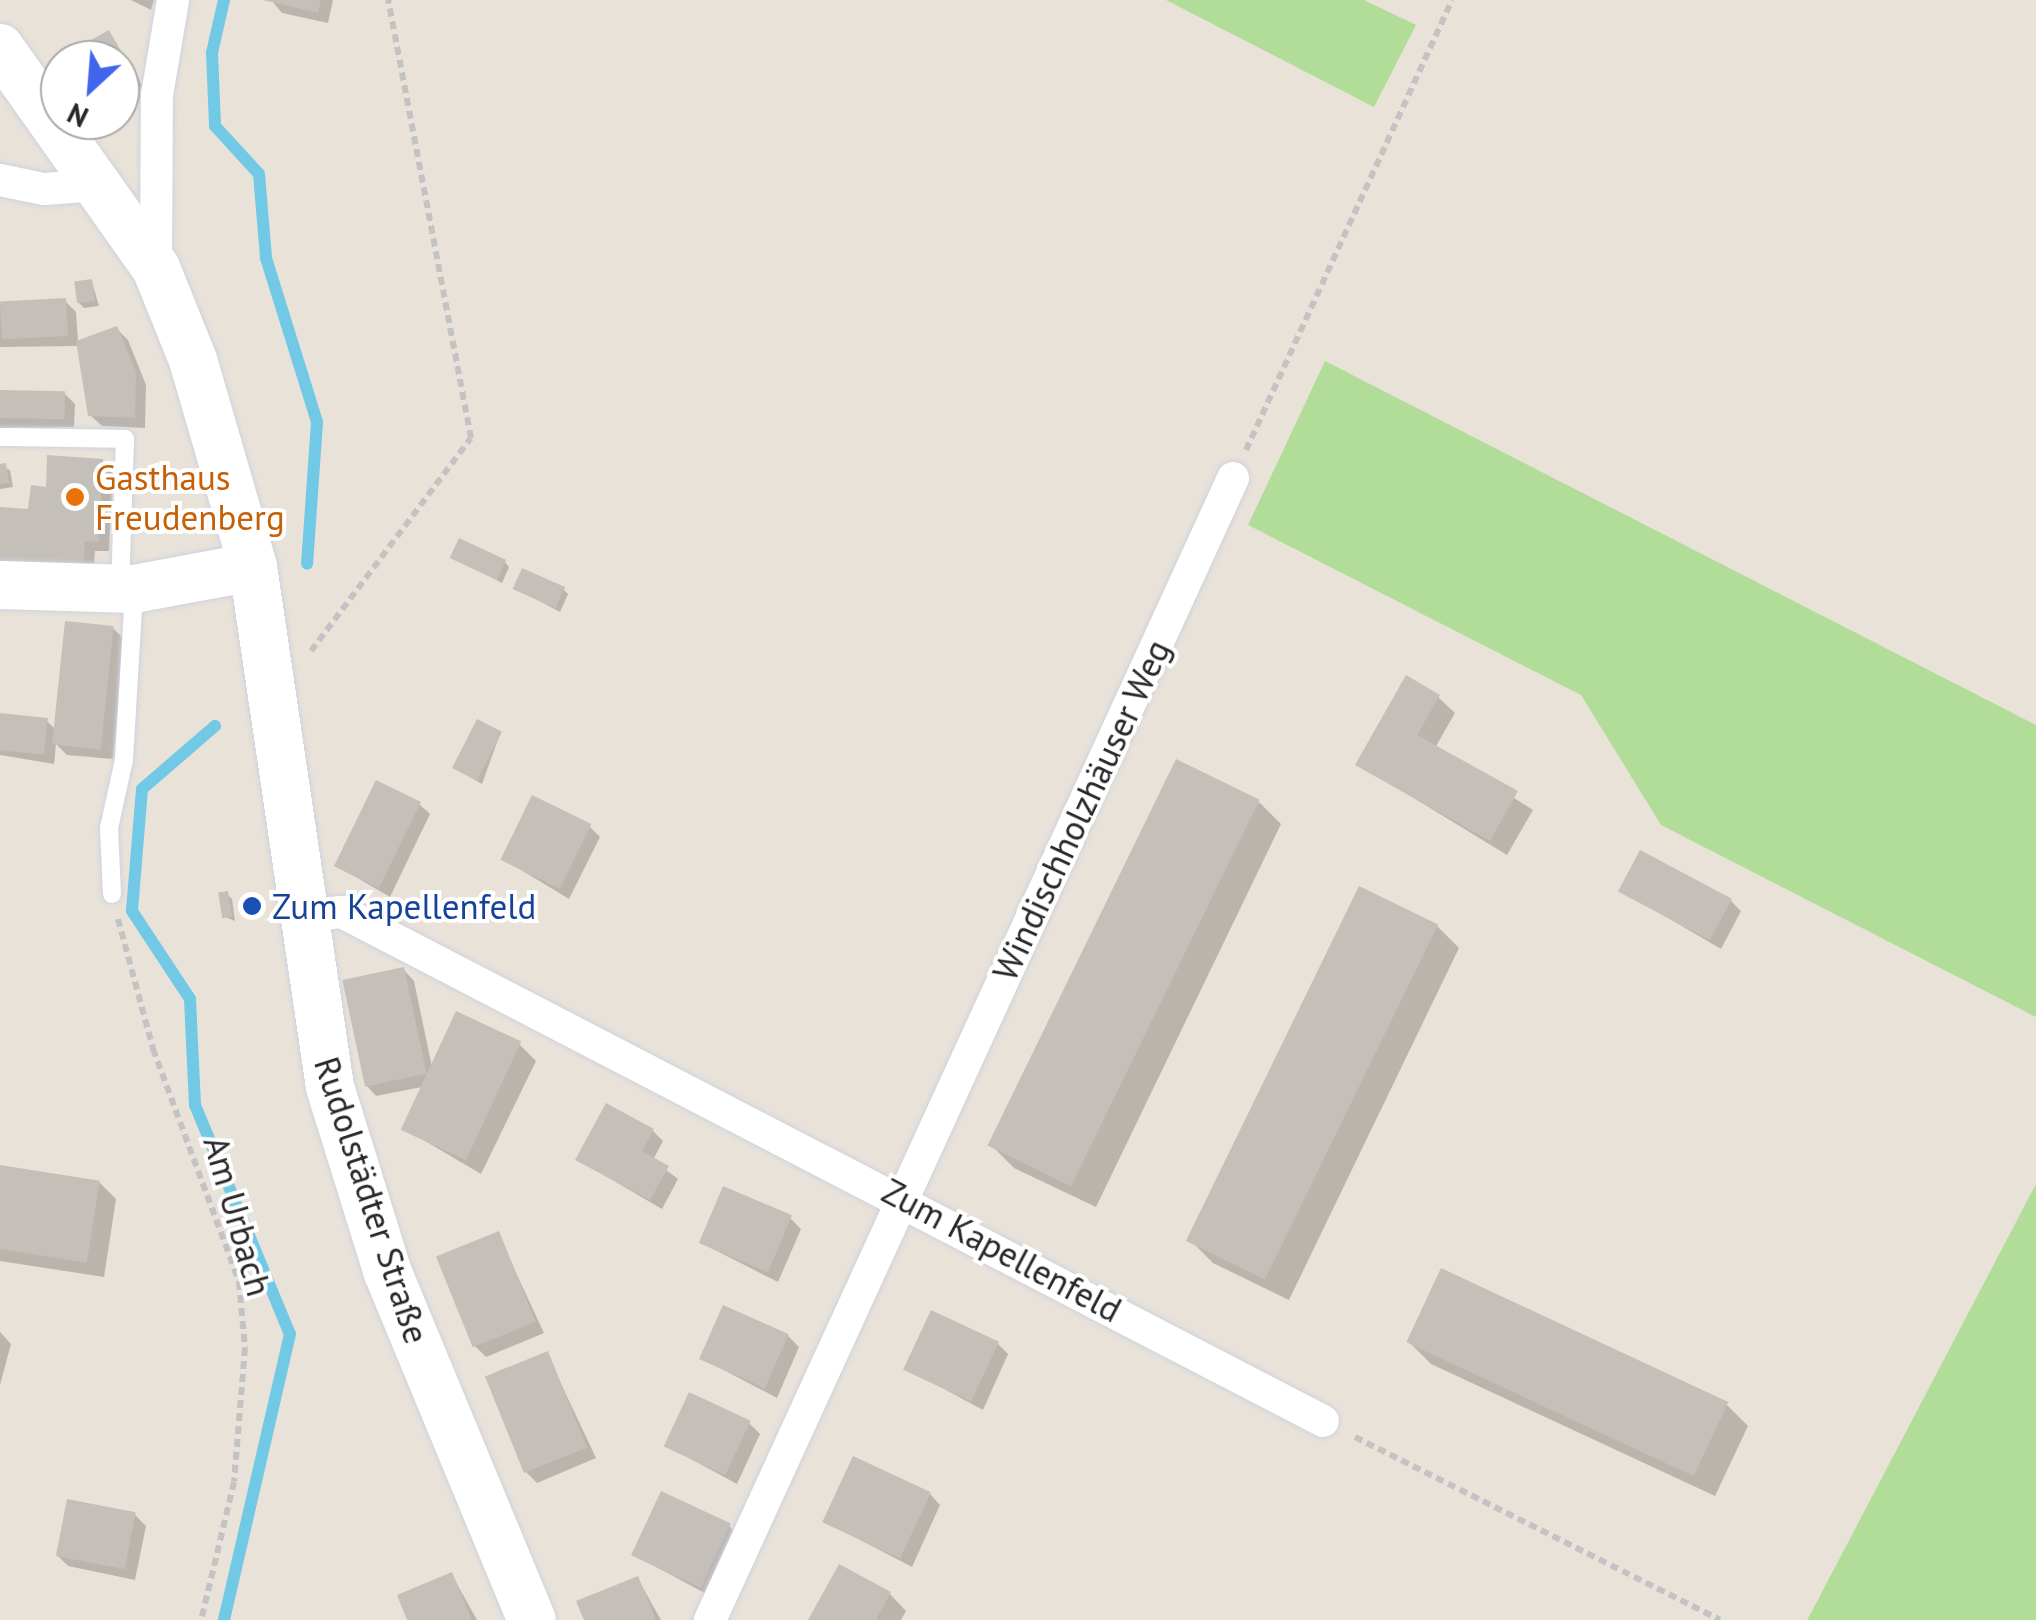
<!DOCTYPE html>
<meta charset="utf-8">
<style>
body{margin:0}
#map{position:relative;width:2036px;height:1620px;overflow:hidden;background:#e9e2d9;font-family:"PT Sans",sans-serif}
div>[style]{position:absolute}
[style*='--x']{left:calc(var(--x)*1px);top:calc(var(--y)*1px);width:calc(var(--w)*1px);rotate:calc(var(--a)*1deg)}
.green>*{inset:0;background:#b1dd98}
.shadow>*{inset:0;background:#0003}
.stream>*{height:12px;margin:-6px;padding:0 6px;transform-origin:6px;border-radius:6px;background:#72c9e6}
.building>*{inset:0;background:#c4bfb9;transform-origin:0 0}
.path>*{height:6px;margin-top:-3px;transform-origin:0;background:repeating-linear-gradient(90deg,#c3c3c3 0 8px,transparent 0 13px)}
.roads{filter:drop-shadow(0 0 2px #cfd2df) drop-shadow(0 0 2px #cfd2df)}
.lane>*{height:18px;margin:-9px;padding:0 9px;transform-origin:9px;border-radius:9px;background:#fff}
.street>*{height:32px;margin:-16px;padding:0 16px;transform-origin:16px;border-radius:16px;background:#fff}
.secondary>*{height:48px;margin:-24px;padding:0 24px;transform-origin:24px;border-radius:24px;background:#fff}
.dots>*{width:28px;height:28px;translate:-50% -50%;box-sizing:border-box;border:5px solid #fff;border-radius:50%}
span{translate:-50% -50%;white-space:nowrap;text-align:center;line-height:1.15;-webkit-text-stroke:8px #fff;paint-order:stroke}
.food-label{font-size:35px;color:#c56008}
.left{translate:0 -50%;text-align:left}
.street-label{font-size:35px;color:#272727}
.transit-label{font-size:35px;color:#164399}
.north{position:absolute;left:40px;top:40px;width:100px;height:100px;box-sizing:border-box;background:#fff;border:2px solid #a9a9a9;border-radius:50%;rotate:206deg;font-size:28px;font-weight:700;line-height:40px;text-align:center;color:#272727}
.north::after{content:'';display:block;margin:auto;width:35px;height:45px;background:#4265ed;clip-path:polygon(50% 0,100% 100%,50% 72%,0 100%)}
</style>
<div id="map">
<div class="green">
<div style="clip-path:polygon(1166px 0,1364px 0,1416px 25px,1374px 107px)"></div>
<div style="clip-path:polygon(1325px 361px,2036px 725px,2036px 1017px,1661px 825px,1581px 695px,1248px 525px)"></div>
<div style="clip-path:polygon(2036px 1184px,2036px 1620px,1807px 1620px,1812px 1611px)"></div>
</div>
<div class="shadow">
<div style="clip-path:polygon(131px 0,154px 0,151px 10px)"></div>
<div style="clip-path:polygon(271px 0,333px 0,328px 23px,282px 13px)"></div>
<div style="clip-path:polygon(108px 33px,143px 86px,120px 99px,120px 60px,70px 55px)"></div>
<div style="clip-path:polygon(92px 282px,99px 306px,84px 308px,79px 303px)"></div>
<div style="clip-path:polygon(65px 301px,76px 312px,78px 342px,117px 329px,128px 340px,146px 385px,145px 428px,102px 426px,90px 415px,79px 346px,0 347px,0 305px)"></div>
<div style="clip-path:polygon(0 393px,64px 393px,75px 404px,74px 427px,0 428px)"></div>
<div style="clip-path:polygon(102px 461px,113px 472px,109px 551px,95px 551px,93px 576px,0 509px,31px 511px,48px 489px)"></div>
<div style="clip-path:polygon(0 466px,10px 470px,13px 487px,0 489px)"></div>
<div style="clip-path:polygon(453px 557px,505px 562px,509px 567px,502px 583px)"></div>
<div style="clip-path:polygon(515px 588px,563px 589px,568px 594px,560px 612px)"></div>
<div style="clip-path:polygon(113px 628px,124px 639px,113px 759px,67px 755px,56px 744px,54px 764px,0 755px,0 715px,47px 721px,58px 732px)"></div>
<div style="clip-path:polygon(1438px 697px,1455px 713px,1435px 748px,1533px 810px,1507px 855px,1358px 764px)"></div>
<div style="clip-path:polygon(500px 734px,482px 784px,459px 771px)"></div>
<div style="clip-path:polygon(1259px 802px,1281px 824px,1096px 1207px,1014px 1168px,992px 1146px)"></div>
<div style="clip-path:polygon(419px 804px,430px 814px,390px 897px,337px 866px)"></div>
<div style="clip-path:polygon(589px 826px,600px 837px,569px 899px,503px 859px)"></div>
<div style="clip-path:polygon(1360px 889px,1437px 926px,1459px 948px,1289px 1300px,1213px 1263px,1191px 1241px)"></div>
<div style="clip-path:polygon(1622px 891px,1730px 900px,1741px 911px,1721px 949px)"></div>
<div style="clip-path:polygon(227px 894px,232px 899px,235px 921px,225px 917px)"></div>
<div style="clip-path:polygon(404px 970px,414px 981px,432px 1067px,519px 1044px,536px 1061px,481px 1174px,403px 1128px,422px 1087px,376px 1096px,366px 1085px)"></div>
<div style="clip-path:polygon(653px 1131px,663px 1141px,653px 1160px,678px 1179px,662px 1209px,578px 1160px)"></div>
<div style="clip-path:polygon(0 1167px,99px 1182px,116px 1199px,104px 1277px,0 1261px)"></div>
<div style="clip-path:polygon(790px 1218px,801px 1229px,778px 1282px,701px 1243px)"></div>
<div style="clip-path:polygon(498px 1234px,544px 1333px,486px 1357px,475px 1346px)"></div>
<div style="clip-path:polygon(0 1332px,11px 1344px,0 1385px)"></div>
<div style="clip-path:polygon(788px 1336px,799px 1347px,777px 1398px,703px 1359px)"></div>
<div style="clip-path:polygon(1409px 1342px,1726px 1404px,1748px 1426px,1715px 1496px,1431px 1364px)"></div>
<div style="clip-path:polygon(998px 1344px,1008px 1354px,983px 1410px,907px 1369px)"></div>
<div style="clip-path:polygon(547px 1354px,596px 1458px,537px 1483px,526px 1472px)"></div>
<div style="clip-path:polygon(749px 1423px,760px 1434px,737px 1484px,667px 1446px)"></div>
<div style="clip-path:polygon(930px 1494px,940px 1505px,912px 1567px,826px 1522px)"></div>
<div style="clip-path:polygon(135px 1515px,146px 1526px,135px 1580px,68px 1566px,58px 1556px)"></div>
<div style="clip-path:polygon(729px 1526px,740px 1537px,712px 1597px,634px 1555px)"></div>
<div style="clip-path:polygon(452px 1575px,477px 1620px,410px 1620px)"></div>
<div style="clip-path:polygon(638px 1579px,661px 1620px,586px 1620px)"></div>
<div style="clip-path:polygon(890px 1594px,906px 1611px,901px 1620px,811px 1620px)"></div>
</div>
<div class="stream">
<div style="--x:224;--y:0;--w:54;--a:102.8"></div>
<div style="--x:212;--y:53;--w:73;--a:87.6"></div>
<div style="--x:215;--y:126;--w:65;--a:47.5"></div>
<div style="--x:259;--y:174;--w:84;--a:85.2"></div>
<div style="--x:266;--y:258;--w:172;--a:72.7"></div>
<div style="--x:317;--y:422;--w:142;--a:94"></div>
<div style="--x:215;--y:726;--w:96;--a:139.2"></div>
<div style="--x:142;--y:789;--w:122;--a:94.7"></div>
<div style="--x:132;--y:911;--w:105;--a:56.6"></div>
<div style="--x:190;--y:999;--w:106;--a:87.3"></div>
<div style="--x:195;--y:1105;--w:248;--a:67.5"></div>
<div style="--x:290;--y:1334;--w:294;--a:103"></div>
</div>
<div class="building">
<div style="clip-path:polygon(263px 0,321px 0,318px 13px)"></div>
<div style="clip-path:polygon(109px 30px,134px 74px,120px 82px,120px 60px,66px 54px)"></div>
<div style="left:92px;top:279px;width:22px;height:18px;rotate:82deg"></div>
<div style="left:66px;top:298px;width:38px;height:66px;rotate:87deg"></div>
<div style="clip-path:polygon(117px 326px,136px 372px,135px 418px,88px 416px,76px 341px)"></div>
<div style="left:0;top:390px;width:65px;height:28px;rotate:1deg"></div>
<div style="clip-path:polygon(47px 455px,103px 459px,99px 542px,85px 541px,83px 566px,0 564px,0 507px,28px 509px,31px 485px,46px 487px)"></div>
<div style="clip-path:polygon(6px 463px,9px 483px,0 484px,0 464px)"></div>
<div style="left:459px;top:538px;width:52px;height:22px;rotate:25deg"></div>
<div style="left:522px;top:568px;width:47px;height:23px;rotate:24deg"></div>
<div style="left:65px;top:621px;width:49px;height:124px;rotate:6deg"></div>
<div style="clip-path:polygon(1406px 675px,1440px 695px,1417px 735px,1518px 791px,1490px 841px,1355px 765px)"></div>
<div style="left:0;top:713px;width:48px;height:37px;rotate:6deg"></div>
<div style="left:477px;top:719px;width:28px;height:55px;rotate:27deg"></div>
<div style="left:1176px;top:759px;width:93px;height:430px;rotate:26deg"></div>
<div style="left:376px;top:780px;width:50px;height:96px;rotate:26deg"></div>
<div style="left:532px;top:795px;width:66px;height:72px;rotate:26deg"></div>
<div style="left:1640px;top:850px;width:104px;height:47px;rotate:28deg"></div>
<div style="left:1359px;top:886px;width:88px;height:395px;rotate:26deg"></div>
<div style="left:228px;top:891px;width:26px;height:10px;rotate:81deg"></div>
<div style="left:404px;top:967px;width:109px;height:63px;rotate:78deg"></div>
<div style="left:456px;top:1011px;width:72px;height:131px;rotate:25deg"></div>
<div style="clip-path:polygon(606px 1103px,654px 1129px,642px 1151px,669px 1166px,650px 1200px,575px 1160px)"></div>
<div style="left:0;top:1165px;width:101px;height:83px;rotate:9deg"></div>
<div style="left:723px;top:1186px;width:75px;height:62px;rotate:23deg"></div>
<div style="left:499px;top:1231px;width:98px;height:68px;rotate:68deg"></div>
<div style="left:1441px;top:1268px;width:317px;height:82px;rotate:25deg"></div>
<div style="left:723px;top:1305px;width:72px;height:59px;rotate:24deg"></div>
<div style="left:931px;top:1310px;width:75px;height:66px;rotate:25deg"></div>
<div style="left:548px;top:1351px;width:104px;height:68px;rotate:68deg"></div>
<div style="left:689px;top:1392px;width:68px;height:60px;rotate:25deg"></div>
<div style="left:853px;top:1456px;width:86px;height:73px;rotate:25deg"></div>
<div style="left:661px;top:1491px;width:77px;height:71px;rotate:25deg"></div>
<div style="left:67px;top:1499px;width:70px;height:58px;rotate:11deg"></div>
<div style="clip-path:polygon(839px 1564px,891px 1592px,876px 1620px,808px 1620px)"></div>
<div style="clip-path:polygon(452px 1572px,472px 1620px,407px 1620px,397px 1595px)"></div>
<div style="clip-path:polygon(638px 1576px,656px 1620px,584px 1620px,576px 1601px)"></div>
</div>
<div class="path">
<div style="--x:1246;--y:450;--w:495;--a:-65.4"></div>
<div style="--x:311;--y:651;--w:266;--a:-53.1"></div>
<div style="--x:471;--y:438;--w:446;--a:-100.7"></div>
<div style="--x:118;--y:919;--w:135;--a:74.9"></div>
<div style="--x:153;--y:1049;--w:248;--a:69.7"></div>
<div style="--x:239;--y:1282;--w:66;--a:84.8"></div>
<div style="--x:245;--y:1348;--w:134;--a:94.7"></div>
<div style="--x:234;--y:1482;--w:142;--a:103.4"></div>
<div style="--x:1355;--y:1437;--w:408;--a:26.6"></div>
</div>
<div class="roads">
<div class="lane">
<div style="--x:0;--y:437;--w:125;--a:0.9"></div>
<div style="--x:125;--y:439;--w:149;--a:91.9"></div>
<div style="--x:112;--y:894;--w:66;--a:-92.6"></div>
<div style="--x:109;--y:828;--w:70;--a:-77.6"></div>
<div style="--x:124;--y:760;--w:170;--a:-86.6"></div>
</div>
<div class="street">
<div style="--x:0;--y:180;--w:45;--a:11.6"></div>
<div style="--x:44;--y:189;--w:55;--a:-4.2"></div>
<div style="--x:156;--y:268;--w:173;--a:-89.7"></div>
<div style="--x:157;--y:95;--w:96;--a:-80.4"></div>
<div style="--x:300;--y:916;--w:42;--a:-5.4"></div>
<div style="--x:342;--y:912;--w:1105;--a:27.42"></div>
<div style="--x:710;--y:1620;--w:1256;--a:-65.39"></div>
</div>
<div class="secondary">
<div style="--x:0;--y:48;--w:270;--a:54.7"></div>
<div style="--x:156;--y:268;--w:99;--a:68.1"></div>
<div style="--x:193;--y:360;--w:216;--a:73.8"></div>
<div style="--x:253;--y:567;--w:526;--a:81.58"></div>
<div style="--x:330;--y:1087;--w:195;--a:72.7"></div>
<div style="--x:388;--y:1273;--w:376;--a:67.5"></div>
<div style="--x:0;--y:585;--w:134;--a:1.7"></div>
<div style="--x:134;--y:589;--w:121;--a:-10.5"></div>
</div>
</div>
<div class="dots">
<div style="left:75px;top:497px;background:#e8710a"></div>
<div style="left:252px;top:906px;background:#1a4fb4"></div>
</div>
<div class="food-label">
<span class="left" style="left:95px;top:497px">Gasthaus<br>Freudenberg</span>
</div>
<div class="street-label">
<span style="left:1081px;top:810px;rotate:-65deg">Windischholzhäuser Weg</span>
<span style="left:372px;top:1200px;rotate:72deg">Rudolstädter Straße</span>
<span style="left:238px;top:1216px;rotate:74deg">Am Urbach</span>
<span style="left:1002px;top:1250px;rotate:28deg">Zum Kapellenfeld</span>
</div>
<div class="transit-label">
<span class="left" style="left:272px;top:906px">Zum Kapellenfeld</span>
</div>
<div class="north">N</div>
</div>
